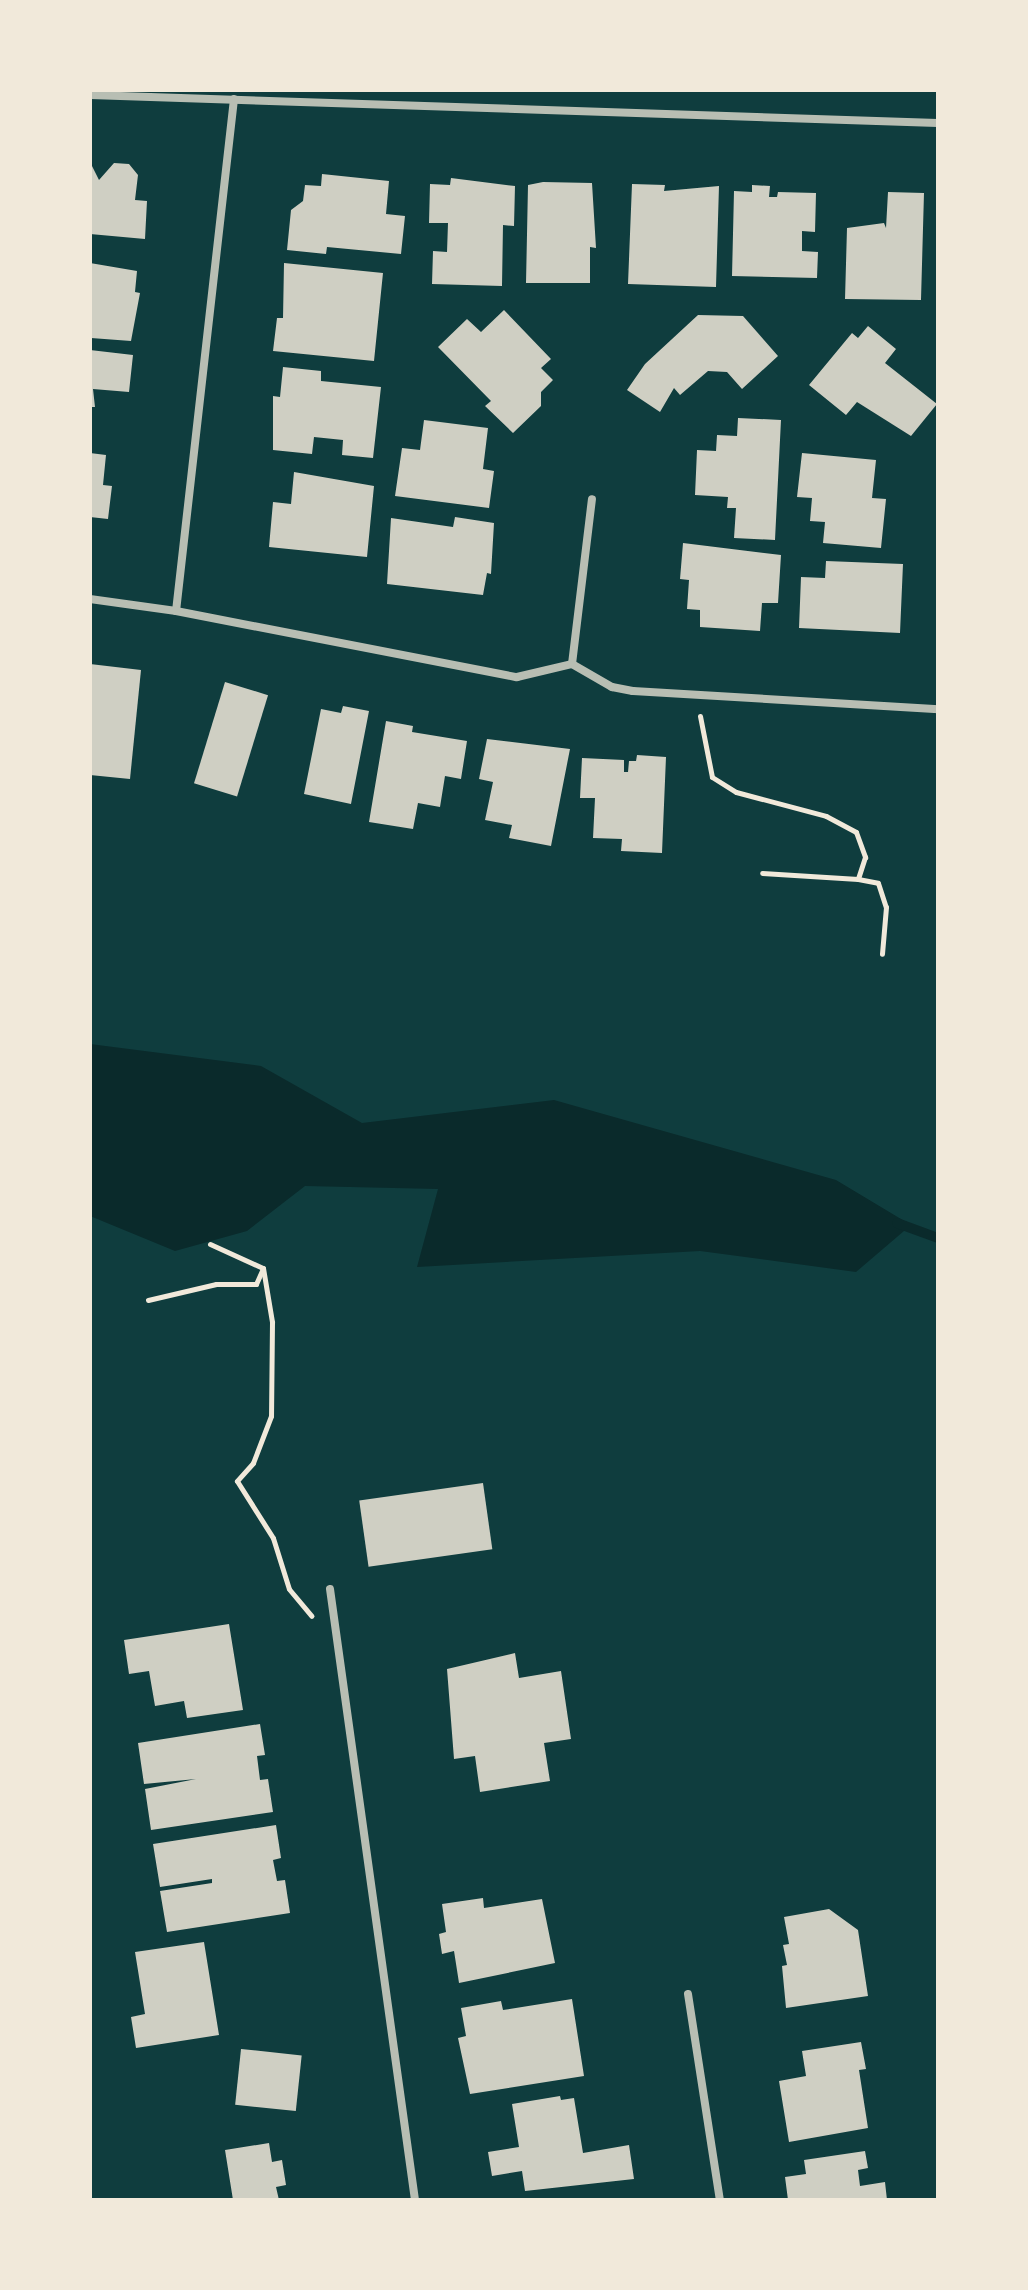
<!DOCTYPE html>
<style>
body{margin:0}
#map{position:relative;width:1028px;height:2290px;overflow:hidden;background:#0f3d3e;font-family:"Noto Sans",sans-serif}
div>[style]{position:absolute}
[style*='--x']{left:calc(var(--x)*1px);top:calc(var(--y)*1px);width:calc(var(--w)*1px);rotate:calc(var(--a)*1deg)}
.water>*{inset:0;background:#0a2a2b}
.stream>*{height:10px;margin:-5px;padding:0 5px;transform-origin:5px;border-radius:5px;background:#0a2a2b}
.building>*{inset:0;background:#cfcfc3;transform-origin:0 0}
.path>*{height:5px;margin:-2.5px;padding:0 2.5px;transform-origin:2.5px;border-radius:2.5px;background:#f1e9da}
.minor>*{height:8px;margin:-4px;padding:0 4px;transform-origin:4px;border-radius:4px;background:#b8beb3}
span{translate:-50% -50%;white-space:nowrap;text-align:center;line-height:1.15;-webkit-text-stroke:6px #f1e9da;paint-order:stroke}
.frame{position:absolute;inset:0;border:92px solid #f1e9da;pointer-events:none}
</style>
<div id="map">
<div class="water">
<div style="clip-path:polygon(90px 1044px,261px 1066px,362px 1123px,554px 1100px,836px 1180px,911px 1225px,856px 1272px,700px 1251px,417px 1267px,438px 1189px,305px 1186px,247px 1231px,175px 1251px,90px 1216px)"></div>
</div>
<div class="stream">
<div style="--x:897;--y:1223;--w:44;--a:20.1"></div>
</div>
<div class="building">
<div style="clip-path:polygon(90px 162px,99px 180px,114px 163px,129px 164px,138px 175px,135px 200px,147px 201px,145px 239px,90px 234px)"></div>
<div style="clip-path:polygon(322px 174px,389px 181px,386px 214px,405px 216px,401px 254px,327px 247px,326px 254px,287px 250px,291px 210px,303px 201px,305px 185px,321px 186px)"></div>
<div style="clip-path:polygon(451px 178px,515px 186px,514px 226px,503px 225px,502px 286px,432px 284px,433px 251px,447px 252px,448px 223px,429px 223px,430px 184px,450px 185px)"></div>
<div style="clip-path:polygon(543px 182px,592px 183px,596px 248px,590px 247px,590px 283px,526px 283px,528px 185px)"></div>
<div style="clip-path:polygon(632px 184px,665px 185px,664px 191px,719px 186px,716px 287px,628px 284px)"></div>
<div style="clip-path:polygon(752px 185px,770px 186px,769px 197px,777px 197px,778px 192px,816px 193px,815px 232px,802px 231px,802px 251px,818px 252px,817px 278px,732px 276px,734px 191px,752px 192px)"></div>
<div style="clip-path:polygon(888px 192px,924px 193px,921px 300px,845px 299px,847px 228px,884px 223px,886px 228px)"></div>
<div style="clip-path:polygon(90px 263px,137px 271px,135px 292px,140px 293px,131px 341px,91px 338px)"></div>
<div style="clip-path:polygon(284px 263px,383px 273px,374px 361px,273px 351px,277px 318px,283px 318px)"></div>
<div style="clip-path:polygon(504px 310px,551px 359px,541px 368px,553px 380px,541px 392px,541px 406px,513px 433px,485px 406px,491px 401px,438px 347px,467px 319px,481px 332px)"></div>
<div style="clip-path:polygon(698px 315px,743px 316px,778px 356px,742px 389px,727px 372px,708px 371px,680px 395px,674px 388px,660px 412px,627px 390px,645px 364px)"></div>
<div style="clip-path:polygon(868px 326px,896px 349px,885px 363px,937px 404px,911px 436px,857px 402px,846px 415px,809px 385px,852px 333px,858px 338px)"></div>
<div style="clip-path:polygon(90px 350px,133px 355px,129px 392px,93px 389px,95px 407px,90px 407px)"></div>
<div style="clip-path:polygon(283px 367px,321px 371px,321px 381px,381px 387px,373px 458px,342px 455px,343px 440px,314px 437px,312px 454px,273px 450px,273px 396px,280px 397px)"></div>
<div style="clip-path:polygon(738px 418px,781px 420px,775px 540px,734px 538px,736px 508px,727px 508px,728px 497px,695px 495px,697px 450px,716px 451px,717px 435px,737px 436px)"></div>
<div style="clip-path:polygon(424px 420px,488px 428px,483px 469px,494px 471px,489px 508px,395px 496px,402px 448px,420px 450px)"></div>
<div style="clip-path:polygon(90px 453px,106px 455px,103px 485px,112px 486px,108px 519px,90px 517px)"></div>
<div style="clip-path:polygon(802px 453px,876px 460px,872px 498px,886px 499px,881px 548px,823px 543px,825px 522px,810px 521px,812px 498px,797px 497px)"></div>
<div style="clip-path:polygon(294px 472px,374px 486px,367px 557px,269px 547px,273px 502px,291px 504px)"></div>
<div style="clip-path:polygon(455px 517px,494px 523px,491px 574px,487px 573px,483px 595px,387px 584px,391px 518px,453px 527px)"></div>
<div style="clip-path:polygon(683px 543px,781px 555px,778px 603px,762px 603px,760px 631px,700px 627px,700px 610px,687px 609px,689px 580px,680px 579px)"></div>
<div style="clip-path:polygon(826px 561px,903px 564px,900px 633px,799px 628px,801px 577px,825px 578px)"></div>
<div style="clip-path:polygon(90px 664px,141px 670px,130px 779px,90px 775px)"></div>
<div style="left:225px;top:682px;width:45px;height:106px;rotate:17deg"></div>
<div style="clip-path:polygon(343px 706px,369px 711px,351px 804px,304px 794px,321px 709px,341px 713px)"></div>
<div style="clip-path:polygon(386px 721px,413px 726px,412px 732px,467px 741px,461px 779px,445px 776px,440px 807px,418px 803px,413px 829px,369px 822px)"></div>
<div style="clip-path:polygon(487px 739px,570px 749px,551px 846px,509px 838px,512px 825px,485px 820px,493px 782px,479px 779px)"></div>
<div style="clip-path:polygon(637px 755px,666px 757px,662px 853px,621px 851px,622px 839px,593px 838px,595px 798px,580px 798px,582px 758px,624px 760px,624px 772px,628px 772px,629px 761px,636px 761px)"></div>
<div style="left:483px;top:1483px;width:67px;height:125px;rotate:82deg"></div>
<div style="clip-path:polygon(229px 1624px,243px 1710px,187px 1718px,184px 1701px,155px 1706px,149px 1671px,129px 1674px,124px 1640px)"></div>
<div style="clip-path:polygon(515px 1653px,519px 1678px,561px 1671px,571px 1739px,544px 1743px,550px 1781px,480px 1792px,475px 1756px,454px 1759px,447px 1669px)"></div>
<div style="clip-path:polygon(260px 1724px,265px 1755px,257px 1756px,260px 1780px,268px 1779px,273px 1812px,151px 1830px,145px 1789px,196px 1779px,144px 1784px,138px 1743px)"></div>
<div style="clip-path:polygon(276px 1825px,281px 1858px,273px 1860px,277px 1881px,285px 1880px,290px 1913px,167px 1932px,160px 1891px,212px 1883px,212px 1879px,160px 1887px,153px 1844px)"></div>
<div style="clip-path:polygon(483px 1898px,484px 1908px,542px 1899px,555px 1963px,459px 1983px,454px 1951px,442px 1954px,439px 1934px,446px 1932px,442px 1904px)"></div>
<div style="clip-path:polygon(829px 1909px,858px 1930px,868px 1996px,786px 2008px,782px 1966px,787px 1965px,783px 1945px,789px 1944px,784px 1917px)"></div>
<div style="clip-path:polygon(204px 1942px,219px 2035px,136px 2048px,131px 2017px,145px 2014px,135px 1952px)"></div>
<div style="clip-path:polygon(572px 1999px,584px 2076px,470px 2094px,458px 2038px,466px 2036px,461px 2008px,501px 2001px,503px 2010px)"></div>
<div style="clip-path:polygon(861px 2042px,866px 2069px,859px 2070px,868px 2128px,789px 2142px,779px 2081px,806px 2076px,802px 2051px)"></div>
<div style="left:241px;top:2049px;width:61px;height:56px;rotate:6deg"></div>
<div style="clip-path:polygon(560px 2096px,561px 2100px,574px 2098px,583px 2153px,629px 2145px,634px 2179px,525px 2191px,522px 2171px,492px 2176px,488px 2152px,519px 2147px,512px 2104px)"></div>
<div style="clip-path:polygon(269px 2143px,272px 2162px,282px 2160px,286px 2185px,276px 2187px,279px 2200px,233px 2200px,225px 2150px)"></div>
<div style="clip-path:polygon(865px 2151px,868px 2168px,858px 2170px,860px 2186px,885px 2182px,887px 2200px,788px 2200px,785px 2177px,806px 2174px,804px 2160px)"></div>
</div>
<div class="path">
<div style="--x:700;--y:716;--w:62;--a:78.9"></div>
<div style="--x:712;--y:777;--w:28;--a:32"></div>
<div style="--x:736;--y:792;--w:93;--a:14.9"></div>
<div style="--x:826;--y:816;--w:34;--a:28"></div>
<div style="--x:856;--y:832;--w:27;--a:70"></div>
<div style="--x:865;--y:857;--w:23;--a:108"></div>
<div style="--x:858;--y:879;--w:96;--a:-176.4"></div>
<div style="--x:858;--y:879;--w:20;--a:11"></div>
<div style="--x:878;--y:883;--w:25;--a:72"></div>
<div style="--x:886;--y:907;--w:47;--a:94.9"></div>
<div style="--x:210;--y:1244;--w:58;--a:24.4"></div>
<div style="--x:148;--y:1300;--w:70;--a:-13.2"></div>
<div style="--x:216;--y:1284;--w:40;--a:0"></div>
<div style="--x:256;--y:1284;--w:17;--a:-66"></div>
<div style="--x:263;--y:1268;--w:55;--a:80.5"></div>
<div style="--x:272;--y:1322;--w:94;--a:90.6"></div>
<div style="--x:271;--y:1416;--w:50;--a:111"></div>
<div style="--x:253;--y:1463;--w:24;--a:132"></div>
<div style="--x:237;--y:1481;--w:67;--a:57.7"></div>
<div style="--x:273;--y:1538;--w:53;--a:72.6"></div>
<div style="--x:289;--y:1589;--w:35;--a:50"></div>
</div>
<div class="minor">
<div style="--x:90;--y:95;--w:848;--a:1.89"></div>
<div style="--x:234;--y:99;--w:515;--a:96.46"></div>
<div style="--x:176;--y:611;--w:347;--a:11"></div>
<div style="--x:517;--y:677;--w:57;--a:-13.3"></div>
<div style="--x:572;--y:664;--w:46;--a:29.9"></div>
<div style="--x:612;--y:687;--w:21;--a:11"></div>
<div style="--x:633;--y:691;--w:306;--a:3.4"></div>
<div style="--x:90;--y:599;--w:87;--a:7.9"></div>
<div style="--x:572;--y:664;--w:166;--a:-83.1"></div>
<div style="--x:330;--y:1589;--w:617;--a:82.08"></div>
<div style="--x:688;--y:1994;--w:208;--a:81.2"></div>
</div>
<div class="frame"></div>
</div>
